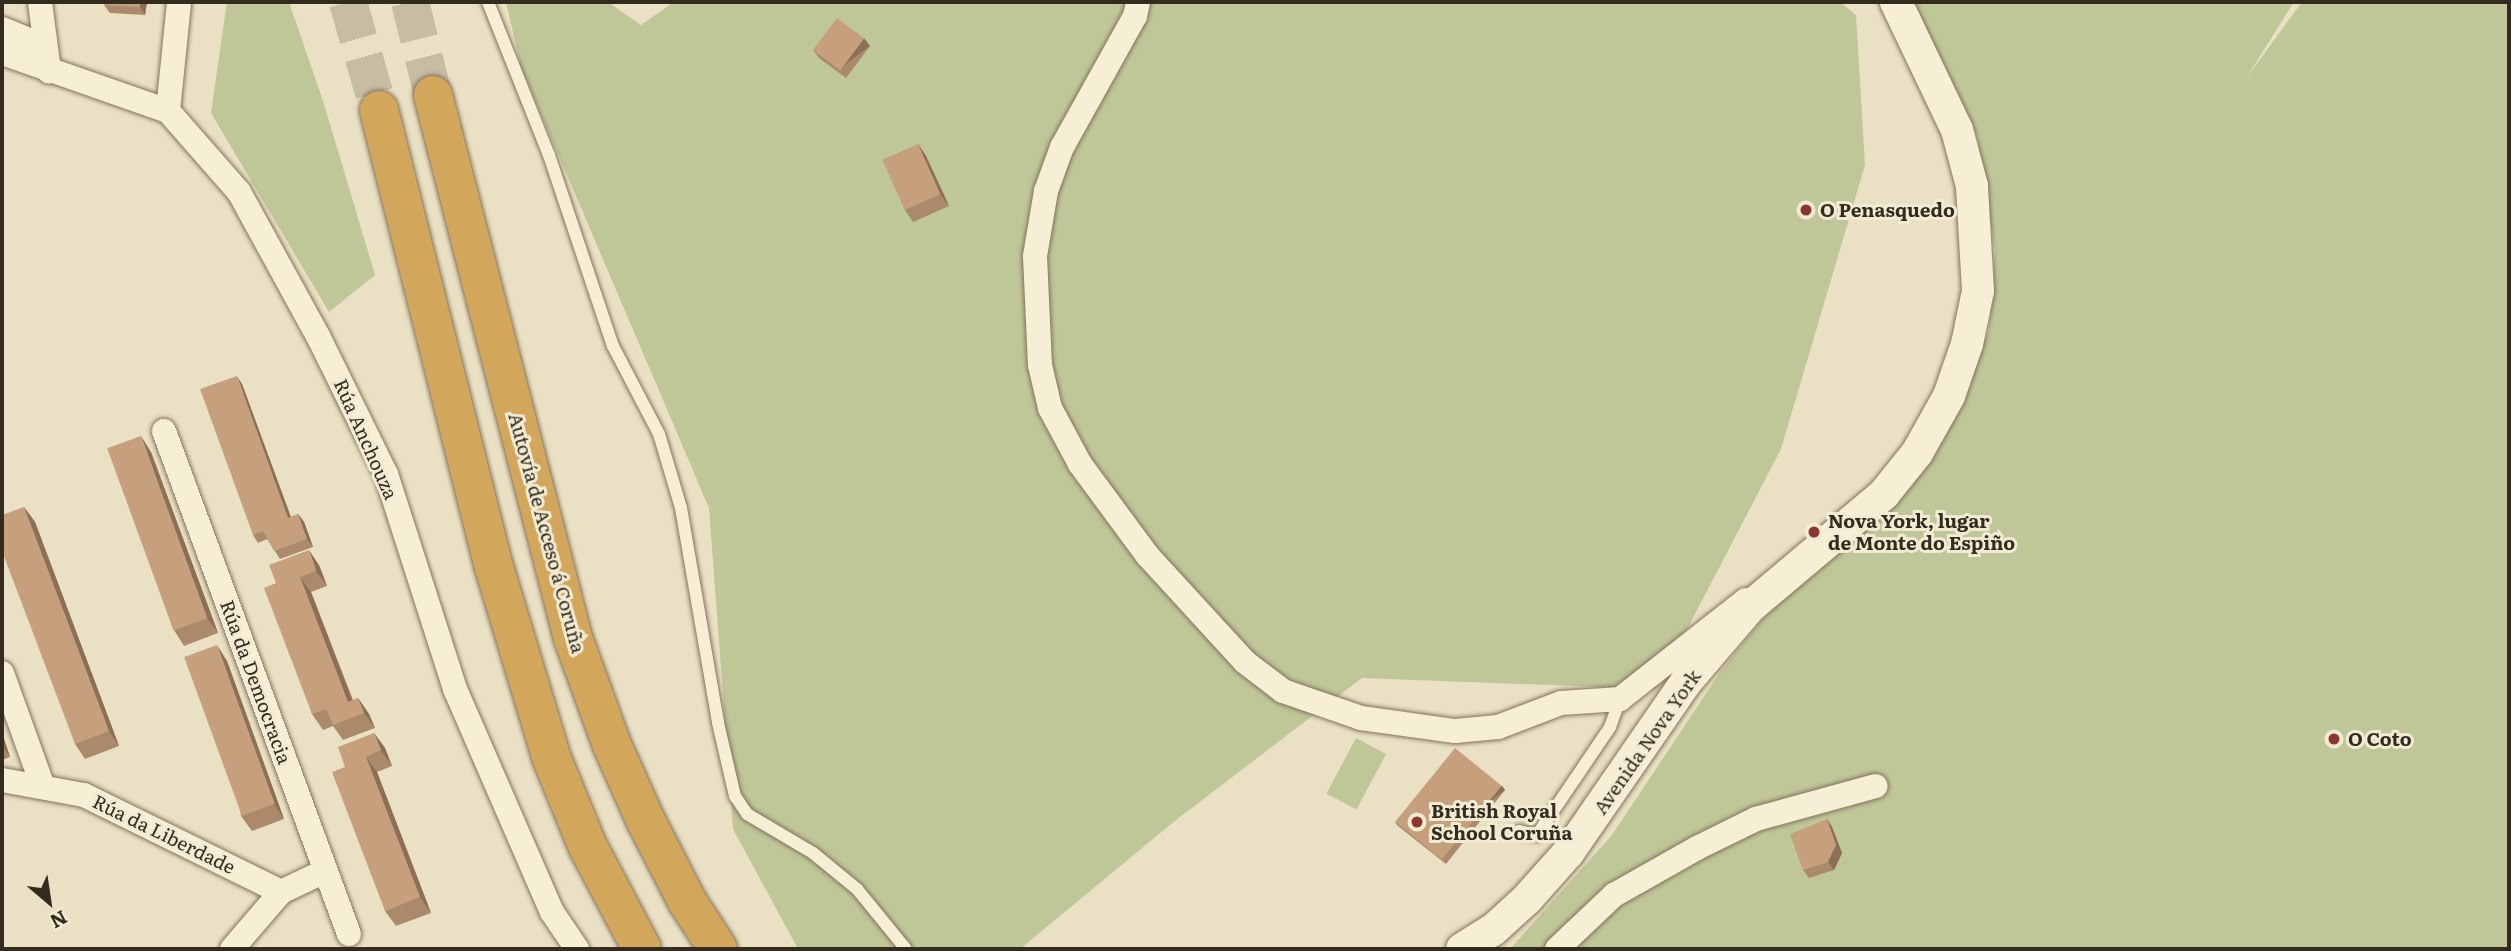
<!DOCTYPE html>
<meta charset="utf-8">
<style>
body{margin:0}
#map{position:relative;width:2511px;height:951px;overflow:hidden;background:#eae1c4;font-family:Literata,serif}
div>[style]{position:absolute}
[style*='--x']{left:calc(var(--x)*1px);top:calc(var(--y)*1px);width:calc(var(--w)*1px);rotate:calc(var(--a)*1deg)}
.green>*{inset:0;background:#bfc798;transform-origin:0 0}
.motorway-tunnel>*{height:38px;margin-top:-19px;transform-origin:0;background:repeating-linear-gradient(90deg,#c6bda3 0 38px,transparent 0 57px)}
.roads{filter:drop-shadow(0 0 2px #83735c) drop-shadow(0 0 2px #83735c)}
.service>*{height:12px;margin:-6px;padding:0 6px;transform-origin:6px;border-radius:6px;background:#f6efd6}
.minor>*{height:24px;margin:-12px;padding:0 12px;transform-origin:12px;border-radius:12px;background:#f6efd6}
.tertiary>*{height:32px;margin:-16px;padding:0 16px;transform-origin:16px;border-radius:16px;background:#f6efd6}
.motorway>*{height:38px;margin:-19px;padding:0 19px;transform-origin:19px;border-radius:19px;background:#d3a75b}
.wall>*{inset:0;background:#aa8a6b}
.shaded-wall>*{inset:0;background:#8b7057;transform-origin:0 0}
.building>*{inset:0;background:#c6a07c;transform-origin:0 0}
.dots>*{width:19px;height:19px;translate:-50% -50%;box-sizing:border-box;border:4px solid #f2ebd3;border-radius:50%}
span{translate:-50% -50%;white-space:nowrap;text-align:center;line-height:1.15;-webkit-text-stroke:6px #f2ebd3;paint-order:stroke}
.poi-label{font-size:19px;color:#342b1f;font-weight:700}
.left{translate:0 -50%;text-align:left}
.street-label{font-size:19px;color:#342b1f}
.frame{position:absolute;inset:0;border:4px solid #342b1f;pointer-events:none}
.north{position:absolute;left:14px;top:867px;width:70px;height:70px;-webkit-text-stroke:5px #f2ebd3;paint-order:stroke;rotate:151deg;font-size:19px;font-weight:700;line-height:28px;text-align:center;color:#342b1f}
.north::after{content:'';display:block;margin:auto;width:24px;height:32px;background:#342b1f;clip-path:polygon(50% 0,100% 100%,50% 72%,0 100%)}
</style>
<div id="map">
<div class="green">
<div style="clip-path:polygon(227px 2px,289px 2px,324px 104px,375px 275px,329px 312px,211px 113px)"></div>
<div style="clip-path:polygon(506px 2px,608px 2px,641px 25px,674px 2px,1840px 2px,1856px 15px,1865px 165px,1781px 449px,1656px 689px,1362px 678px,1176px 820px,1020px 949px,798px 949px,733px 829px,709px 508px,521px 67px)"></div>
<div style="clip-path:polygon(1914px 2px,2294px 2px,2247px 77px,2302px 2px,2509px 2px,2509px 949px,1510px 949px,1612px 835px,1721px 671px,1786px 590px,1948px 428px,1989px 331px,1995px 251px,1977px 135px)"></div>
<div style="left:1356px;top:738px;width:34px;height:63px;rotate:28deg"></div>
</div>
<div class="motorway-tunnel">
<div style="--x:348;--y:2;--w:112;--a:74"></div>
<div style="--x:410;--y:2;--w:96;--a:76.1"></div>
</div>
<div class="roads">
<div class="service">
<div style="--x:488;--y:2;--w:165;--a:68.3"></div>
<div style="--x:549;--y:155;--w:201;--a:71.5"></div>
<div style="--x:613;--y:346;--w:99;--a:62.4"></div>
<div style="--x:659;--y:434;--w:77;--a:73.4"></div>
<div style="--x:681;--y:508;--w:218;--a:80.2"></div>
<div style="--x:718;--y:723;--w:75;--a:76.9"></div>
<div style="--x:735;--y:796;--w:22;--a:56"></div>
<div style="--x:747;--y:814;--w:77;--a:30.6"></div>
<div style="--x:813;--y:853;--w:57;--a:39.3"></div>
<div style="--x:857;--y:889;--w:77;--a:50.8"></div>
<div style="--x:1519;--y:831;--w:18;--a:13"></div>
<div style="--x:1537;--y:835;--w:130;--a:-55.9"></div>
<div style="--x:1610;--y:727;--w:30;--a:-70"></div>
</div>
<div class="minor">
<div style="--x:40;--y:2;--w:70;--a:82.6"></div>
<div style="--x:1138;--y:2;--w:14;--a:102"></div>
<div style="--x:1135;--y:16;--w:150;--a:119.1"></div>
<div style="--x:1062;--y:147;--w:47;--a:110"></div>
<div style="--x:1046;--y:191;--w:66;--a:99.6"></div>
<div style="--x:1035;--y:256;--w:109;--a:87.4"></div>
<div style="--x:1040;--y:365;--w:44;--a:76.9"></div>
<div style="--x:1050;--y:408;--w:64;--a:61.8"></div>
<div style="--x:1080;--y:464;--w:113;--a:53.6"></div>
<div style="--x:1147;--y:555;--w:145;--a:47.5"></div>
<div style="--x:1245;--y:662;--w:48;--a:37.3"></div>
<div style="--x:1283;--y:691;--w:83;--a:19.1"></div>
<div style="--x:1361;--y:718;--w:95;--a:7.9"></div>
<div style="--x:1455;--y:731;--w:43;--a:-5.3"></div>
<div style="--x:1498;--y:727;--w:67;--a:-20.9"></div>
<div style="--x:1561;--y:703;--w:59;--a:-3.9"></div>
<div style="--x:1620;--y:699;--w:160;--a:-38.2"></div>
<div style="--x:2;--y:29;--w:29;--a:22"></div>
<div style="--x:29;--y:40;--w:33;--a:57"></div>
<div style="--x:2;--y:53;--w:176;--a:19.3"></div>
<div style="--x:168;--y:111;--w:108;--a:48.8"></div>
<div style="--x:239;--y:192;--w:164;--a:61.3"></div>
<div style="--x:318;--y:336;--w:154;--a:63.8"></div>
<div style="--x:386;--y:474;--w:226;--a:72.2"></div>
<div style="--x:455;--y:689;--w:243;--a:66.5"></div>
<div style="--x:552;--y:912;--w:45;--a:56"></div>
<div style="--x:168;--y:111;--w:110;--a:-84.2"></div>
<div style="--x:164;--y:431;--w:536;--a:69.81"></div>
<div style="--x:2;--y:673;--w:121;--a:70.2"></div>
<div style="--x:2;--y:780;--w:83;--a:10.4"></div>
<div style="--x:84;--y:795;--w:220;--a:26.2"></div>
<div style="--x:232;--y:949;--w:75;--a:-49.3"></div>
<div style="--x:281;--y:892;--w:49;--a:-25.5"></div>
<div style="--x:1557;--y:949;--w:79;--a:-43.5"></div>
<div style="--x:1614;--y:895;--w:95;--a:-29.5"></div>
<div style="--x:1697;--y:848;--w:66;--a:-26.2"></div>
<div style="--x:1756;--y:819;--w:124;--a:-15.4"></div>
</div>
<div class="tertiary">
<div style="--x:1462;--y:949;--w:36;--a:-32"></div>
<div style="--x:1493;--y:930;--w:46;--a:-42.4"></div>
<div style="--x:1527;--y:899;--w:62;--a:-48.3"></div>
<div style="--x:1568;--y:853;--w:208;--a:-55.4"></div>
<div style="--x:1686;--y:682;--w:99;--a:-49.5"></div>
<div style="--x:1750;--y:607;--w:175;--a:-40.1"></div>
<div style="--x:1884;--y:494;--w:53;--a:-51.2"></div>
<div style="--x:1917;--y:453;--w:65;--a:-60.7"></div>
<div style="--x:1949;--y:396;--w:55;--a:-70.9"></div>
<div style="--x:1967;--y:344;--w:54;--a:-78.3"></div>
<div style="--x:1978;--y:291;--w:105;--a:-93.3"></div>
<div style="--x:1972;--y:186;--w:58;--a:-105"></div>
<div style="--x:1957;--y:130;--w:142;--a:-115.5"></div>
</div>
<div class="motorway">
<div style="--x:433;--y:95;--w:561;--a:75.54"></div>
<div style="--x:573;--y:638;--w:114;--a:70"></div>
<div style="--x:612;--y:745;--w:81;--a:66"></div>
<div style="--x:645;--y:819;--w:92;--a:62.9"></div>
<div style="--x:687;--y:901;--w:57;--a:57.1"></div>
<div style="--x:379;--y:110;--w:471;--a:75.9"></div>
<div style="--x:494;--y:567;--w:201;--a:73.2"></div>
<div style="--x:552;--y:759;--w:95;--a:67.8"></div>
<div style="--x:588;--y:847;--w:115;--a:62.1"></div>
</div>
</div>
<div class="wall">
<div style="clip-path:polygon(147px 2px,145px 15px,110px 13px,104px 5px)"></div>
<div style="clip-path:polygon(870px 46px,846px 78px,819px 58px,813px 50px)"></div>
<div style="clip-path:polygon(918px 144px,926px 156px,949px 206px,913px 222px,905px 210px)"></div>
<div style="clip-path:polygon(242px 384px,291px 517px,298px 514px,304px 522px,313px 547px,280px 559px,267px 539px,258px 543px,253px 535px)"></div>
<div style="clip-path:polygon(151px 452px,218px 633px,184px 646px,174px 630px)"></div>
<div style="clip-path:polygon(24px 507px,35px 522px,119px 746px,85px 759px,75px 744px)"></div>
<div style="clip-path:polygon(319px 565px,327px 586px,311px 592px,353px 700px,358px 698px,369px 714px,375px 728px,343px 740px,333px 726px,323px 730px,312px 714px,276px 583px)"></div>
<div style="clip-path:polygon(227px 661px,284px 819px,252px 831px,241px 816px)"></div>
<div style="clip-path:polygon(2px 733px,10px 757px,2px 760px)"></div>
<div style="clip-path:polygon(374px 733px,385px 748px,392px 766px,377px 772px,431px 913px,396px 926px,385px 911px,345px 767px)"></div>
<div style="clip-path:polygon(1502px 786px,1505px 790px,1446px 864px,1398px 826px,1395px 822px)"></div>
<div style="clip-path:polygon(1827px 819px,1832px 827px,1842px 853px,1834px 870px,1809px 878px,1803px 870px)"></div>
</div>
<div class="shaded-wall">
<div style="clip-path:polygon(140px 2px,147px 2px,145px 15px,140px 7px)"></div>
<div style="left:864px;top:38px;width:10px;height:40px;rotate:53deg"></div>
<div style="clip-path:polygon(918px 144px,926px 156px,949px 206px,940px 194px)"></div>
<div style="clip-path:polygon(237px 376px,242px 384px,294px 526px,288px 518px)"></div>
<div style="clip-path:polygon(141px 436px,151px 452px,218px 633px,207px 618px)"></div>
<div style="clip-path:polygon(24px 507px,35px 522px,119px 746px,109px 731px)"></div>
<div style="clip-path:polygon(298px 514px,304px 522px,313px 547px,307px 539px)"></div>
<div style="clip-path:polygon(309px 550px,319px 565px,327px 586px,316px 571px)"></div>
<div style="clip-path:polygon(300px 577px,311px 592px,358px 715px,348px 702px)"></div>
<div style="clip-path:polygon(217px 645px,227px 661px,284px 819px,274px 804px)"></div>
<div style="clip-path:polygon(358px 698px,369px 714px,375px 728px,364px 713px)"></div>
<div style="clip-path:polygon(2px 733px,10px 757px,2px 745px)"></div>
<div style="clip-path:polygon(374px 733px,385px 748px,392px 766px,381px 750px)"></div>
<div style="clip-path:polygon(366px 757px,377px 772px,431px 913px,420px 897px)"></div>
<div style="left:1502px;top:786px;width:5px;height:95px;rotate:53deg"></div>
<div style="clip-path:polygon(1827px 819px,1832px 827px,1842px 853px,1834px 870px,1828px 862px)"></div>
</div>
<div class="building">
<div style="clip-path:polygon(105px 2px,140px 2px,140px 7px,104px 5px)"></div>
<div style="left:837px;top:18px;width:34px;height:40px;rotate:37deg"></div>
<div style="left:918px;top:144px;width:55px;height:39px;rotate:66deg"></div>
<div style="clip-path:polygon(237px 376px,288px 518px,298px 514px,307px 539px,274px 551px,263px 531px,253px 535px,200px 389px)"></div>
<div style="left:141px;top:436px;width:194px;height:36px;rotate:70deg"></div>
<div style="clip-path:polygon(24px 507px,109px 731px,75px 744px,2px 551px,2px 515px)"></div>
<div style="clip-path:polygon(309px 550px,316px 571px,300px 577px,348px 702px,358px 698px,364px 713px,333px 725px,326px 709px,312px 714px,264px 588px,276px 583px,269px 565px)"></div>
<div style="left:217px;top:645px;width:169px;height:35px;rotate:70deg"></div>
<div style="clip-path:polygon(374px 733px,381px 750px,366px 757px,420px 897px,385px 911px,332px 772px,345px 767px,338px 747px)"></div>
<div style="left:1455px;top:748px;width:60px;height:95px;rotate:39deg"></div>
<div style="clip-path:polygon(1827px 819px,1836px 845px,1828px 862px,1803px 870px,1790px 834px)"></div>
</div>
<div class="dots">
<div style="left:1806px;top:210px;background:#8d3630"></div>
<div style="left:1814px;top:532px;background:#8d3630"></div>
<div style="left:2334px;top:739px;background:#8d3630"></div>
<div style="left:1417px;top:822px;background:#8d3630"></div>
</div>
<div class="poi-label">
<span class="left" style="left:1820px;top:210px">O Penasquedo</span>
<span class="left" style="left:1828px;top:532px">Nova York, lugar<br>de Monte do Espiño</span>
<span class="left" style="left:2348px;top:739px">O Coto</span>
<span class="left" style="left:1431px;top:822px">British Royal<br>School Coruña</span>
</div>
<div class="street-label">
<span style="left:366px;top:439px;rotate:66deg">Rúa Anchouza</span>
<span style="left:547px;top:533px;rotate:75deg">Autovía de Acceso á Coruña</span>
<span style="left:256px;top:682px;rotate:70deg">Rúa da Democracia</span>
<span style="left:1647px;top:742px;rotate:-55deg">Avenida Nova York</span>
<span style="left:164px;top:834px;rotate:26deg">Rúa da Liberdade</span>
</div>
<div class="frame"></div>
<div class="north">N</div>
</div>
